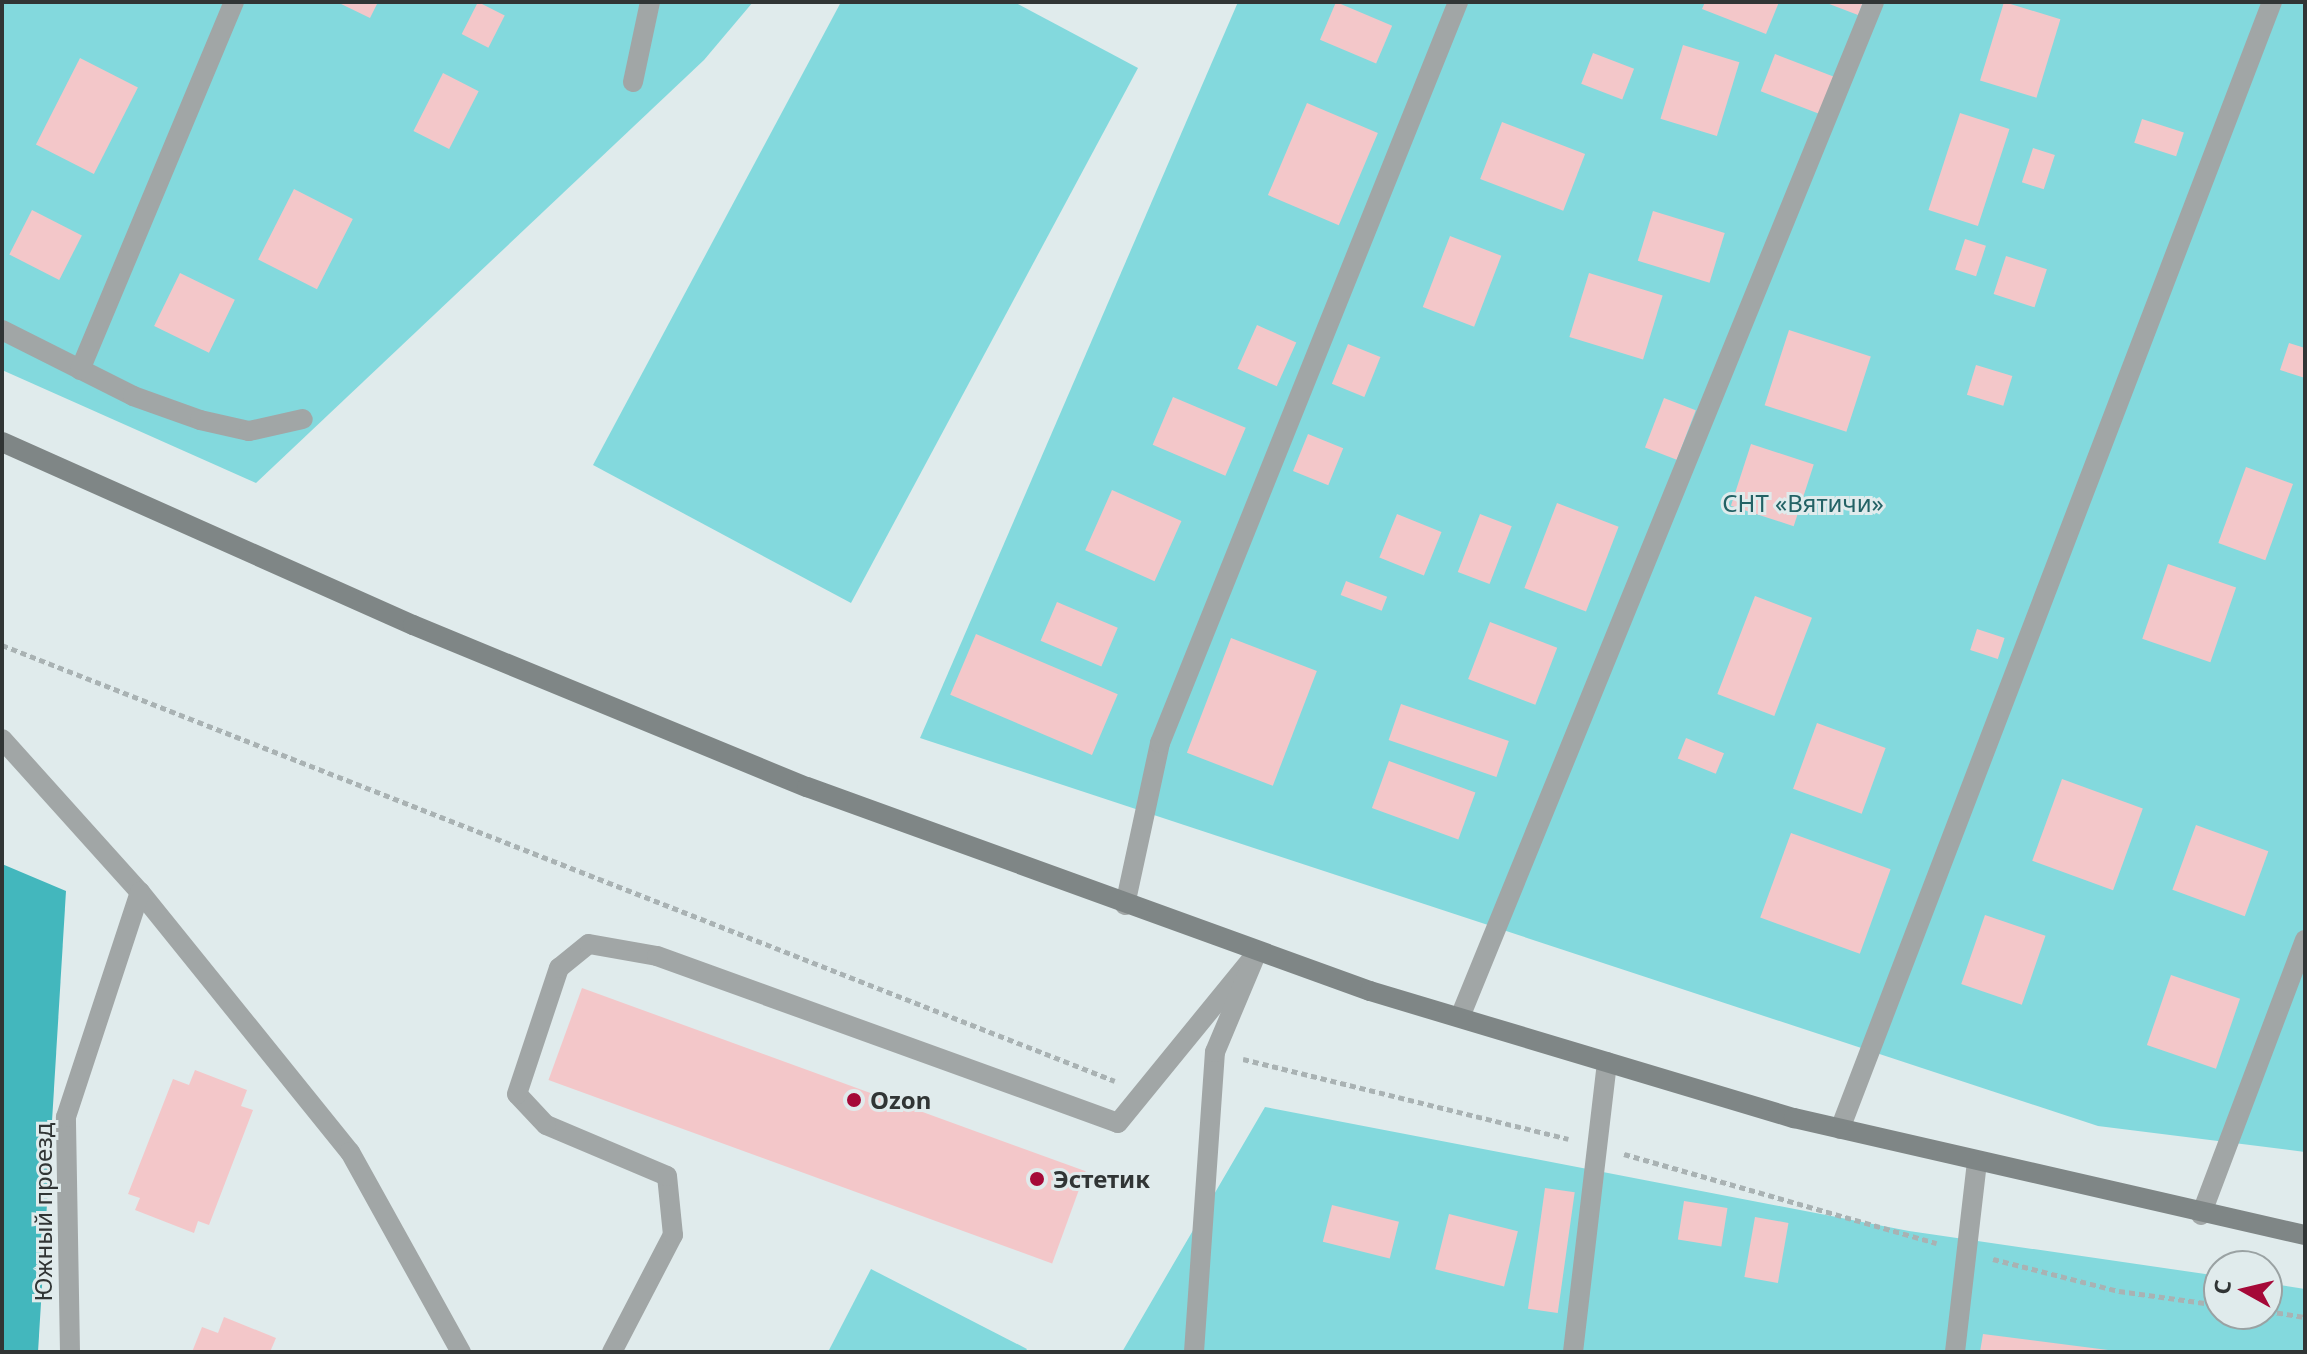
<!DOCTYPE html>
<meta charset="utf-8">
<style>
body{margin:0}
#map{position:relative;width:2307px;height:1354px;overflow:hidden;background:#e0ebec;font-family:"Noto Sans",sans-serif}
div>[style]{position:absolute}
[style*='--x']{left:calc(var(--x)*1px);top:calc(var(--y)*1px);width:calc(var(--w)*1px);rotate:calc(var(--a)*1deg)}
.green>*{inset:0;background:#83d9dd}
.forest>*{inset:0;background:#43b7bd}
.building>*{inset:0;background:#f3c7c9;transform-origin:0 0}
.path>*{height:5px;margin-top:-2.5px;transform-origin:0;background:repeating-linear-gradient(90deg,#a9b2b3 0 6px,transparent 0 10px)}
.lane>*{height:20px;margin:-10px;padding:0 10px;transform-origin:10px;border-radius:10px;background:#a1a6a6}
.street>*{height:20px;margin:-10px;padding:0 10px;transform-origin:10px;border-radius:10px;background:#a1a6a6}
.secondary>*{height:20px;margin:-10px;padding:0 10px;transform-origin:10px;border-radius:10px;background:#7f8686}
.dots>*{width:22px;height:22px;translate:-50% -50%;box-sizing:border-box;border:4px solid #e0ebec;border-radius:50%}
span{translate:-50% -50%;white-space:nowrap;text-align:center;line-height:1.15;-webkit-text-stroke:6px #e0ebec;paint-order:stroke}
.park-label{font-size:24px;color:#236265}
.poi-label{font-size:24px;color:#313535;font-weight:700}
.left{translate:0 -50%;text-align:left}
.street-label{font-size:24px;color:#313535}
.frame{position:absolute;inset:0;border:4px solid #313535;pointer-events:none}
.north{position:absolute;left:2203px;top:1250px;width:80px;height:80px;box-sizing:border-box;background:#e0ebec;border:2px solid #9aa2a3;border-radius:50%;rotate:278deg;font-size:22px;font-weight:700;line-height:32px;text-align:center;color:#313535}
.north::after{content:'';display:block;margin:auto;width:28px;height:36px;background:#a50938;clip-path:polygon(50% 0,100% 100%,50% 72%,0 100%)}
</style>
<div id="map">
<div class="green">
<div style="clip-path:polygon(2px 2px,753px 2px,704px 60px,256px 483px,2px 370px)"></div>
<div style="clip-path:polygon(841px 2px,1014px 2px,1138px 68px,851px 603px,593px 465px)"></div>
<div style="clip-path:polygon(1238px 2px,2305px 2px,2305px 1152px,2098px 1126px,920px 738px)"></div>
<div style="clip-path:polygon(1265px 1107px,1909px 1231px,2219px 1276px,2219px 1314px,2267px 1314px,2267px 1283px,2305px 1289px,2305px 1352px,1122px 1352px)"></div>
<div style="clip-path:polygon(871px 1269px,1027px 1349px,1025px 1352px,828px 1352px)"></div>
</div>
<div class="forest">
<div style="clip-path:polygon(2px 864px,66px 891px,38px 1352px,2px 1352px)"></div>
</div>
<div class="building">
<div style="clip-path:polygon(337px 2px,378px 2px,370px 18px)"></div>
<div style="left:478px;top:2px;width:30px;height:36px;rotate:27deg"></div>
<div style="left:1336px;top:2px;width:61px;height:41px;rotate:23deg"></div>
<div style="clip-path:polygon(1705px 2px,1779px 2px,1766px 34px,1702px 9px)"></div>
<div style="clip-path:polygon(1824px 2px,1863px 2px,1858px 15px)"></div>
<div style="left:2004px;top:2px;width:59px;height:82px;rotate:17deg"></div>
<div style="left:1683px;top:45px;width:59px;height:77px;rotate:17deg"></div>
<div style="left:1593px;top:53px;width:44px;height:33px;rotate:21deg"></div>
<div style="left:1775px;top:54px;width:66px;height:40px;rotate:21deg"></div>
<div style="left:80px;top:58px;width:65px;height:97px;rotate:27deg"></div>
<div style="left:443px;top:73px;width:40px;height:65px;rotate:27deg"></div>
<div style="left:1307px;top:103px;width:77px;height:100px;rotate:23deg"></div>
<div style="left:1960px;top:113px;width:52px;height:102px;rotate:18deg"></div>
<div style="left:2142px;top:119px;width:44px;height:25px;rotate:18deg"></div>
<div style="left:1502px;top:122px;width:89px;height:61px;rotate:21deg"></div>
<div style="left:2033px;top:148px;width:23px;height:36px;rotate:18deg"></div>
<div style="left:294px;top:189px;width:66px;height:79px;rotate:27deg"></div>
<div style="left:32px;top:210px;width:56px;height:50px;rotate:27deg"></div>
<div style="left:1653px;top:211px;width:75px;height:52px;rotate:17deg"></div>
<div style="left:1450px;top:236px;width:55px;height:76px;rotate:21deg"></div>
<div style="left:1965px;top:239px;width:22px;height:32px;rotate:18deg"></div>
<div style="left:2006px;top:256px;width:43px;height:40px;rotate:18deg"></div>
<div style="left:180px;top:273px;width:61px;height:59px;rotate:26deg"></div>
<div style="left:1589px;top:273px;width:77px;height:67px;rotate:17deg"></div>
<div style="left:1257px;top:325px;width:43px;height:48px;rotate:24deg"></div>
<div style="left:1789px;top:330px;width:86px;height:79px;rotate:18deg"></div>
<div style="clip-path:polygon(2289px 343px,2305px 348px,2305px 378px,2280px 370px)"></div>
<div style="left:1348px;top:344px;width:35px;height:43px;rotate:22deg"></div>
<div style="left:1976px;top:365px;width:38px;height:31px;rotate:17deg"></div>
<div style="left:1173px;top:397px;width:79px;height:52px;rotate:23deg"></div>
<div style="left:1664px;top:398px;width:34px;height:53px;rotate:21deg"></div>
<div style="left:1308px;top:434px;width:38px;height:40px;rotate:22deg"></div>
<div style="left:1751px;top:444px;width:66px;height:65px;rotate:18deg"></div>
<div style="left:2246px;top:467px;width:50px;height:81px;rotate:20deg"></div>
<div style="left:1112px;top:490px;width:76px;height:66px;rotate:24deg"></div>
<div style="left:1557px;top:503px;width:66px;height:91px;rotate:21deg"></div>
<div style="left:1397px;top:514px;width:48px;height:47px;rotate:22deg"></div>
<div style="left:1480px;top:514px;width:34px;height:62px;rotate:21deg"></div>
<div style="left:2168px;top:564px;width:72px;height:79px;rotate:19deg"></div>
<div style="left:1346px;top:581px;width:44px;height:15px;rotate:21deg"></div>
<div style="left:1755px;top:596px;width:61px;height:105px;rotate:21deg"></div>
<div style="left:1057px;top:602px;width:66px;height:42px;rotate:23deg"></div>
<div style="left:1490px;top:622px;width:72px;height:61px;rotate:21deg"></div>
<div style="left:1977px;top:629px;width:29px;height:22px;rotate:18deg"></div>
<div style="left:976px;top:634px;width:154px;height:66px;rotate:23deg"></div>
<div style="left:1231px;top:638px;width:92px;height:123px;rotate:21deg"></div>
<div style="left:1401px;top:704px;width:114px;height:38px;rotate:19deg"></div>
<div style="left:1817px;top:723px;width:73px;height:70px;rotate:20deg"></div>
<div style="left:1686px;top:738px;width:41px;height:22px;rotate:22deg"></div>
<div style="left:1389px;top:761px;width:92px;height:50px;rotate:20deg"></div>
<div style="left:2062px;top:779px;width:86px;height:87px;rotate:20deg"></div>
<div style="left:2196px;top:825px;width:77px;height:69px;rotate:20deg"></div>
<div style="left:1791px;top:833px;width:106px;height:90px;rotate:20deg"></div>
<div style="left:1985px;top:915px;width:64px;height:73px;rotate:19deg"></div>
<div style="left:2171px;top:975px;width:73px;height:74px;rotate:19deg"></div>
<div style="left:582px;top:988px;width:536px;height:98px;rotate:20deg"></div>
<div style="clip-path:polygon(195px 1070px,247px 1090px,241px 1106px,253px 1110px,209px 1225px,198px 1221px,194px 1233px,135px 1210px,140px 1198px,128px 1194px,173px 1079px,189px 1085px)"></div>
<div style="left:1545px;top:1188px;width:30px;height:122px;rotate:8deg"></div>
<div style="left:1684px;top:1201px;width:44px;height:39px;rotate:9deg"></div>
<div style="left:1332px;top:1205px;width:69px;height:38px;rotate:14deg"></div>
<div style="left:1449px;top:1214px;width:71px;height:57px;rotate:14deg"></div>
<div style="left:1755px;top:1217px;width:34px;height:61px;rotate:10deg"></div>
<div style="clip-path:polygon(224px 1317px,276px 1338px,270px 1352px,192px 1352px,202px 1327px,218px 1333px)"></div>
<div style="clip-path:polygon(1983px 1334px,2108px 1350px,2108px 1352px,1980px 1352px)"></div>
</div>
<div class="path">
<div style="--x:2;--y:645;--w:1195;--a:21.39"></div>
<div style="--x:1243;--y:1059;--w:335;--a:13.8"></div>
<div style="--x:1624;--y:1154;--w:325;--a:15.9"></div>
<div style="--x:1993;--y:1259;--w:130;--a:14.3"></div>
<div style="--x:2119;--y:1291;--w:101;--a:8"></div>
<div style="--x:2267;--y:1311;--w:38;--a:9"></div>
</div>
<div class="lane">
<div style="--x:2;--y:739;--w:206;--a:48"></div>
<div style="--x:140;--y:892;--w:334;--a:51.1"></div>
<div style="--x:350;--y:1152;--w:229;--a:61"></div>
<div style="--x:70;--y:1352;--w:235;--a:-91"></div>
<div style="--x:66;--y:1117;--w:237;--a:-71.8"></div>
<div style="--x:612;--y:1352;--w:132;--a:-62.5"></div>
<div style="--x:673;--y:1235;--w:59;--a:-95.8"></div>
<div style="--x:667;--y:1176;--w:131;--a:-157.1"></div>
<div style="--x:546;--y:1125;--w:42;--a:-133.1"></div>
<div style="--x:517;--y:1094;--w:133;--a:-71.6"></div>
<div style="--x:559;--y:968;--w:38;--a:-39"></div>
<div style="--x:589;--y:944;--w:69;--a:10"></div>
<div style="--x:657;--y:956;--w:490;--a:19.9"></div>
<div style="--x:1118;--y:1123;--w:209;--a:-50.8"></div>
<div style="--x:1573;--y:1352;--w:292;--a:-83.3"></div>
<div style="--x:1955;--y:1352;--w:191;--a:-83.4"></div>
</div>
<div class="street">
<div style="--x:633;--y:82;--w:82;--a:-78"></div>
<div style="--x:2;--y:330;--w:147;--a:26.7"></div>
<div style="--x:133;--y:396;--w:71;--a:19.7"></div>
<div style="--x:200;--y:420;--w:50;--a:12.7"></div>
<div style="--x:249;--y:431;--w:55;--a:-12.5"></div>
<div style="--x:80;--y:370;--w:399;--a:-67.3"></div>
<div style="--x:1125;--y:905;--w:166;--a:-77.8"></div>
<div style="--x:1160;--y:743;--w:799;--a:-68.09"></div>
<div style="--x:1460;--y:1017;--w:1096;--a:-67.81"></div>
<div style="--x:1840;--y:1129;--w:1207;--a:-69.03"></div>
<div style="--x:2201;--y:1215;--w:294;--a:-69.3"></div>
<div style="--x:1194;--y:1352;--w:301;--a:-86"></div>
<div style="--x:1215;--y:1052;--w:108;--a:-67.2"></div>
</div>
<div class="secondary">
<div style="--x:2;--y:442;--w:450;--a:24"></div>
<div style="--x:413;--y:625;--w:426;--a:22.4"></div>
<div style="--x:807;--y:787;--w:599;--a:19.92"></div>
<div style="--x:1370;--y:991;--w:443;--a:16.7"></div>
<div style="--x:1794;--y:1118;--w:524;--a:12.9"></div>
</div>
<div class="dots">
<div style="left:854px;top:1100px;background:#a50938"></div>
<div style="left:1037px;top:1179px;background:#a50938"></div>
</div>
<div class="park-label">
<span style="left:1803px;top:503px">СНТ «Вятичи»</span>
</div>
<div class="poi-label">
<span class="left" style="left:870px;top:1100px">Ozon</span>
<span class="left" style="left:1053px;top:1179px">Эстетик</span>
</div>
<div class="street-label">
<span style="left:43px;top:1212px;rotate:-90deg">Южный проезд</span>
</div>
<div class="frame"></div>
<div class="north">С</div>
</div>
